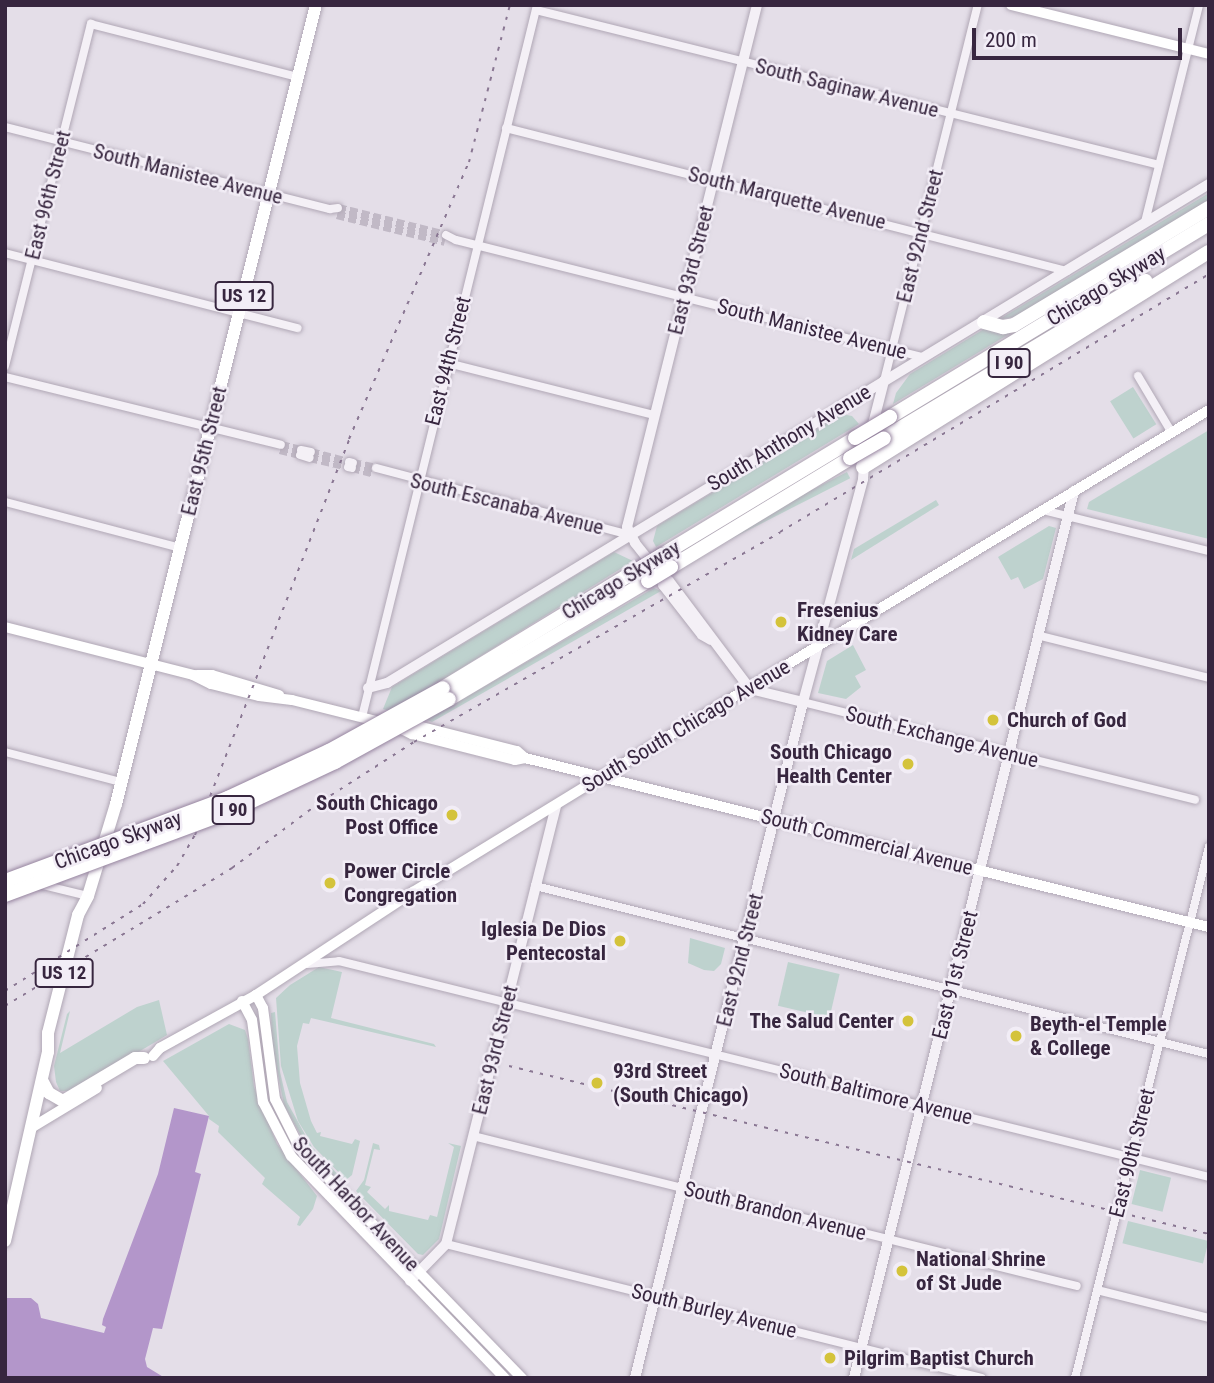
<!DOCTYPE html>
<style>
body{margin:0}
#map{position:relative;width:1214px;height:1383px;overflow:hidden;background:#e4dee8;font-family:"Roboto Condensed",sans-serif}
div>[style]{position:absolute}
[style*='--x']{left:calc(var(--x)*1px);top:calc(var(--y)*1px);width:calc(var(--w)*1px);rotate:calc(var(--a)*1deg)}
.green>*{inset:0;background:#bed2ce;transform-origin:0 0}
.water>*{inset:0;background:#b396ca}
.minor-tunnel>*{height:8px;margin-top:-4px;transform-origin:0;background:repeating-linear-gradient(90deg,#c1b9c6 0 8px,transparent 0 12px)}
.roads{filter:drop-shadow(0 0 2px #b0a7b5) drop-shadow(0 0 2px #b0a7b5)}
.minor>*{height:8px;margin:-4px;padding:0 4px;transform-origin:4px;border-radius:4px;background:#f4f0f6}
.tertiary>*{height:10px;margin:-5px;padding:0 5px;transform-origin:5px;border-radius:5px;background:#f4f0f6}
.secondary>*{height:10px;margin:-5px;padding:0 5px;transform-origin:5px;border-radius:5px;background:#fff}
.primary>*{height:12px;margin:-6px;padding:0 6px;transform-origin:6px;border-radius:6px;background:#fff}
.motorway>*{height:14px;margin:-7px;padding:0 7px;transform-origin:7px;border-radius:7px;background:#fff}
.rail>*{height:2px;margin-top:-1px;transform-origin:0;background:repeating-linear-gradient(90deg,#897692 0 3.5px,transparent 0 10.5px)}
.bridges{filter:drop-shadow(0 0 2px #96849f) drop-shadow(0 0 2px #96849f)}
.motorway-bridge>*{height:14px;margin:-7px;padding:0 7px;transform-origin:7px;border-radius:7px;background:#fff}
.dots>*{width:19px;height:19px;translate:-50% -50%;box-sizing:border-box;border:4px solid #f2edf6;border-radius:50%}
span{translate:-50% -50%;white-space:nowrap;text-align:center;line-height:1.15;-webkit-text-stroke:5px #f2edf6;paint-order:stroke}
.shield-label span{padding:2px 5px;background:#f2edf6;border:2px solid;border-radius:5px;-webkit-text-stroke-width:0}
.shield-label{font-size:19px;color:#37263f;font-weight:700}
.street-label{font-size:21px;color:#37263f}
.poi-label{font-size:21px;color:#37263f;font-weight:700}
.left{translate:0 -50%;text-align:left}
.right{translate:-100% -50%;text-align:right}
.frame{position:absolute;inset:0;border:7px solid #37263f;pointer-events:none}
.scale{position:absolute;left:972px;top:28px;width:210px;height:32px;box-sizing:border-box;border:4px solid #37263f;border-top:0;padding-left:9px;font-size:21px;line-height:24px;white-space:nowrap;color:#37263f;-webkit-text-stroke:5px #f2edf6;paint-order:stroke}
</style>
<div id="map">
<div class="green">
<div style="clip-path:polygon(1209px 193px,1209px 200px,1018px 316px,998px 320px)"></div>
<div style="clip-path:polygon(1209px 213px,893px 404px,896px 393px,910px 374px,984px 329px,1003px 331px)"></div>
<div style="left:1133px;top:387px;width:44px;height:27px;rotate:58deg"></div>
<div style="clip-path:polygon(847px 415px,852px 416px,859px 424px,656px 547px,653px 541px,657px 526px,839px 416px)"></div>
<div style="clip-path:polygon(1209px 430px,1209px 539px,1087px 509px,1089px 502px)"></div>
<div style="left:847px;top:472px;width:7px;height:198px;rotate:63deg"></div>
<div style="clip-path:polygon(936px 500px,939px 505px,851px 560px,854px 549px)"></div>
<div style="clip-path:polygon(1049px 526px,1056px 528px,1043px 579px,1024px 589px,1018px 577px,1011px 580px,998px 557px)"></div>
<div style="clip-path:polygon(614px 552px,633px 561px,439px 682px,390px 711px,383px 709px,392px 687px)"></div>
<div style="clip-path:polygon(654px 588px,661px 591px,432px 722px,427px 720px)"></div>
<div style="clip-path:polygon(853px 645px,866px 670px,855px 676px,861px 687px,846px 699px,818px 693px,827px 661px)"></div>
<div style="clip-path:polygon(690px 938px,725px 948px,721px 964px,714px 971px,704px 970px,688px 963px)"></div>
<div style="left:788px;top:962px;width:53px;height:45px;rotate:13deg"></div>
<div style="clip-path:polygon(319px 967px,342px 972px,331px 1018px,434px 1044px,436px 1047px,311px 1018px,309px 1024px,303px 1023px,297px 1046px,300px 1083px,311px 1121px,317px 1133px,321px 1132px,320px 1136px,352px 1144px,355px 1139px,360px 1141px,352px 1175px,346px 1180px,314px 1147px,298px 1121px,281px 1066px,276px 998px,290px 985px)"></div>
<div style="clip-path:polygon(159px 1000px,167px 1035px,73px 1091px,60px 1091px,56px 1082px,54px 1066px,67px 1014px,70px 1011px,60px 1053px,137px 1007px)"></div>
<div style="clip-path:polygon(275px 1012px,280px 1072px,287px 1102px,312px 1147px,343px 1180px,335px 1178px,307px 1147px,284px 1105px,272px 1044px,271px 1013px)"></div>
<div style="clip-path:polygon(229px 1024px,245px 1030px,248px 1039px,254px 1087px,277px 1144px,317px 1196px,313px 1209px,300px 1226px,297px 1225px,300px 1217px,262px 1184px,265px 1178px,218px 1132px,219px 1126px,209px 1119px,209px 1116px,163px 1061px)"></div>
<div style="clip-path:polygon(373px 1143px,379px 1145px,380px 1150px,374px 1149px,365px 1185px,371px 1187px,367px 1192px,385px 1209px,389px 1205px,389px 1211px,428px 1220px,430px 1215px,437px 1217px,454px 1147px,448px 1143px,461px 1146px,439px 1239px,423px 1255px,418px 1254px,356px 1191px,364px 1180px)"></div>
<div style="left:1140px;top:1170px;width:32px;height:35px;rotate:14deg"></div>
<div style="left:1128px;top:1221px;width:83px;height:23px;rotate:14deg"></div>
</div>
<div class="water">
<div style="clip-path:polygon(174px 1108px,209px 1116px,195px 1172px,201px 1174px,162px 1329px,153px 1328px,145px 1359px,147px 1367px,165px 1378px,5px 1378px,5px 1298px,31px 1298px,38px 1304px,41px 1318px,104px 1333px,106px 1327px,102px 1325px,103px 1319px,158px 1174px)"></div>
</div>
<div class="minor-tunnel">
<div style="--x:338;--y:208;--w:111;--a:14"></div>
<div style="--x:337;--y:215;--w:111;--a:14"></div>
<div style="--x:281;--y:445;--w:21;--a:14"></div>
<div style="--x:280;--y:450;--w:21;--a:14"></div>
<div style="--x:311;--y:452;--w:39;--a:15"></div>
<div style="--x:310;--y:458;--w:39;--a:13"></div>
<div style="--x:353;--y:463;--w:24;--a:12"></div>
<div style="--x:352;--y:468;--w:23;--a:15"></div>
</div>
<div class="roads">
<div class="minor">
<div style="--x:536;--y:10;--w:642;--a:13.97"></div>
<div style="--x:5;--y:127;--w:335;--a:14.2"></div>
<div style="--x:330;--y:209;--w:8;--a:-7"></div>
<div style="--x:506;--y:128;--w:579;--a:14.3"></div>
<div style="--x:1145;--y:222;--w:224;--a:-76"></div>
<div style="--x:446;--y:235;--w:11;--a:27"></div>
<div style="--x:456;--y:240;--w:481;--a:14.1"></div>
<div style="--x:5;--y:253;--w:302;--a:14.4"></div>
<div style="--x:448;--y:363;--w:212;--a:14.2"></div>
<div style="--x:5;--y:366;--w:353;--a:-75.9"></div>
<div style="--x:91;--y:24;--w:214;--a:14.4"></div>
<div style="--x:1138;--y:376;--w:66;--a:59.2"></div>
<div style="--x:5;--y:377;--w:284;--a:13.8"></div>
<div style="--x:884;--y:381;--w:388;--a:-76"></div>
<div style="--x:301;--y:450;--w:10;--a:11"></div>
<div style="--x:300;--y:455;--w:10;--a:17"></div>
<div style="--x:349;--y:462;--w:4;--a:14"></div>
<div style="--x:348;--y:467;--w:4;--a:14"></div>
<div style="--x:376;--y:468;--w:262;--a:14.8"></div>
<div style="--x:5;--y:502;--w:181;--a:14.7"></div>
<div style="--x:1043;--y:510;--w:171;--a:13.9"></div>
<div style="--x:1041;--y:636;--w:173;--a:14"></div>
<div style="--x:803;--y:702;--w:404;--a:14"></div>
<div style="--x:362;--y:717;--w:733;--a:-76.19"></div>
<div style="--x:5;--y:752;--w:120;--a:14.5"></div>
<div style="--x:39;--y:884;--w:50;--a:13.8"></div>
<div style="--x:535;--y:886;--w:695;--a:14"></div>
<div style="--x:307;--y:964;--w:32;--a:-5"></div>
<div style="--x:339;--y:961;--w:896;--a:13.94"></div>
<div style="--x:473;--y:1136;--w:622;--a:13.95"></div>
<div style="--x:446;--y:1244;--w:552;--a:14.04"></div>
<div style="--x:1097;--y:1290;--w:115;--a:14"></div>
<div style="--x:1075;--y:1378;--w:548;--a:-75.84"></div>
</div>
<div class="tertiary">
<div style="--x:757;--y:5;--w:538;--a:103.98"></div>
<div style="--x:627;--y:527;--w:18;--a:63"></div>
<div style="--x:635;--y:543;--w:43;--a:51.5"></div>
<div style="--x:662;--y:577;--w:8;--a:30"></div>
<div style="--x:669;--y:581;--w:135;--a:53.1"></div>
<div style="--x:750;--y:689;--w:55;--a:13.8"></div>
<div style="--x:872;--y:428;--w:49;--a:-75.7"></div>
<div style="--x:662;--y:577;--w:8;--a:83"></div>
<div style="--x:663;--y:585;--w:63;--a:52"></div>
<div style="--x:702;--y:635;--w:10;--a:29"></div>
<div style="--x:368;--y:688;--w:20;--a:-15"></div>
<div style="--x:387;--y:683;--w:962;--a:-31.26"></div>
<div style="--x:410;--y:1281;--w:52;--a:-45.8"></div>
<div style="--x:446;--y:1244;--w:452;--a:-75.9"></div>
<div style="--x:635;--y:1378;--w:697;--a:-76.04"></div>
<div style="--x:803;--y:702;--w:231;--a:-74.9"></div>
<div style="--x:863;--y:479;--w:16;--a:-86"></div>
<div style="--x:854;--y:1378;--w:914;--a:-76.07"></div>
</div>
<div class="secondary">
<div style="--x:1011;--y:5;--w:204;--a:13.9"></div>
<div style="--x:5;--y:627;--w:194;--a:14.3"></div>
<div style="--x:193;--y:675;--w:20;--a:27"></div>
<div style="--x:211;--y:684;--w:49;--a:14"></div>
<div style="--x:259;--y:696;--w:33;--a:7"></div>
<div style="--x:292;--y:700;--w:107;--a:14"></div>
<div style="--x:396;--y:726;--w:18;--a:27"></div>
<div style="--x:412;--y:734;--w:106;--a:14.2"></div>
<div style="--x:515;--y:760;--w:10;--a:-11"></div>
<div style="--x:197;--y:675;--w:15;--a:0"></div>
<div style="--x:212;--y:675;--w:70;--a:16.6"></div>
<div style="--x:401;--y:726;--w:13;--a:-4"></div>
<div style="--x:414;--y:725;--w:106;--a:14.2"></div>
<div style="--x:517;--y:751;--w:11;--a:41"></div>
<div style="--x:525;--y:758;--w:705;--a:13.88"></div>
<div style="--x:256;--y:995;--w:15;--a:62"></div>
<div style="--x:263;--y:1008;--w:92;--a:82.5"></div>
<div style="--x:275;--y:1099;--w:56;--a:63.4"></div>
<div style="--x:300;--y:1149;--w:319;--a:45.9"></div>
<div style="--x:242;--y:1001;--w:21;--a:62"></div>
<div style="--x:252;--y:1020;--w:83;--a:82.4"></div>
<div style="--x:263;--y:1102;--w:61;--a:62.6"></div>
<div style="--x:291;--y:1156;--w:308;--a:46.1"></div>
<div style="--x:153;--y:1056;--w:11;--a:-49"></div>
<div style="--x:160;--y:1048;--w:110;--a:-28.9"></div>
<div style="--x:256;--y:995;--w:188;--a:-33.3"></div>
<div style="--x:413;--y:892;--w:220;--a:-31.5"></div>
<div style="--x:601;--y:777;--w:710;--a:-31.12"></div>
<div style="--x:31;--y:1128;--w:77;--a:-31.2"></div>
</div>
<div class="primary">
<div style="--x:42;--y:1080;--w:15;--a:62"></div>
<div style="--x:49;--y:1093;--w:16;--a:30"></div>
<div style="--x:63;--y:1101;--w:84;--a:-30.8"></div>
<div style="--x:135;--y:1058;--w:9;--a:0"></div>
<div style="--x:5;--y:1241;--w:194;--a:-77.2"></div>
<div style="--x:48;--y:1052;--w:19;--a:-90"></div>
<div style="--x:48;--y:1033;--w:122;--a:-75.7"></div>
<div style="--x:78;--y:915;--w:21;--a:-62"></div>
<div style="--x:88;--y:896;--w:96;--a:-73.1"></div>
<div style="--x:116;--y:804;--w:824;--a:-75.95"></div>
</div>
<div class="motorway">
<div style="--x:984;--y:322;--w:20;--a:15"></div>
<div style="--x:1003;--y:327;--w:11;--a:-10"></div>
<div style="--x:1014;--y:325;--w:227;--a:-31"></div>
<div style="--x:890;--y:417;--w:373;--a:-31.2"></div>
<div style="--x:884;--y:438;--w:305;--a:-31"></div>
<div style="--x:863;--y:467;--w:407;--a:-31.9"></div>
<div style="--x:662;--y:555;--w:226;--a:-31.2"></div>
<div style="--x:671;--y:567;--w:210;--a:-31.3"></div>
<div style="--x:443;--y:688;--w:229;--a:-31.3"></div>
<div style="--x:449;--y:699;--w:231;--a:-30.7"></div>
</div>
</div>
<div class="rail">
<div style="--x:5;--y:991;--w:163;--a:-32.2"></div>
<div style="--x:143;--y:904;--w:51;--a:-48.2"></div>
<div style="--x:177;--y:866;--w:36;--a:-60"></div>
<div style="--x:195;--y:835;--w:425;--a:-68.7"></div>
<div style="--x:349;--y:439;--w:302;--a:-66.6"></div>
<div style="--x:469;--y:162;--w:162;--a:-75.4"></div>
<div style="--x:5;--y:1006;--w:266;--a:-31.3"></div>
<div style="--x:232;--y:868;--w:112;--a:-36.7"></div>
<div style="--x:322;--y:801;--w:109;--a:-32.7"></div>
<div style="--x:414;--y:742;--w:422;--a:-29.8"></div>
<div style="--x:780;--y:532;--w:501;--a:-31.02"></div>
<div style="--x:509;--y:1066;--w:720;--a:13.5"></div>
</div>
<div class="bridges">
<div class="motorway-bridge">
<div style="--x:855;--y:438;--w:41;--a:-31"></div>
<div style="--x:850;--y:458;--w:39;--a:-30"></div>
<div style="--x:639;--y:569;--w:27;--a:-31"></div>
<div style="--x:648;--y:581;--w:27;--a:-31"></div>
<div style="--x:5;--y:881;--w:238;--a:-20.4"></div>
<div style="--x:228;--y:798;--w:111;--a:-25"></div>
<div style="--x:329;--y:751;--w:130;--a:-28.9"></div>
<div style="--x:5;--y:895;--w:243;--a:-20.4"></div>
<div style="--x:233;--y:810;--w:113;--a:-25.2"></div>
<div style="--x:335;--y:762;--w:130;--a:-28.9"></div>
</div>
</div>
<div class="dots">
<div style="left:781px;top:622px;background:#d4c33b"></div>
<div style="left:993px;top:720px;background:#d4c33b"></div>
<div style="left:908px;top:764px;background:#d4c33b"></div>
<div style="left:452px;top:815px;background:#d4c33b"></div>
<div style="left:330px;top:883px;background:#d4c33b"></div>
<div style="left:620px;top:941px;background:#d4c33b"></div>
<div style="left:908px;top:1021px;background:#d4c33b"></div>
<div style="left:1016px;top:1036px;background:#d4c33b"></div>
<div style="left:597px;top:1083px;background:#d4c33b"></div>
<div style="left:902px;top:1271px;background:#d4c33b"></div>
<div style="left:830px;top:1358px;background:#d4c33b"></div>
</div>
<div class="shield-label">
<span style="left:244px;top:296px">US 12</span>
<span style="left:1009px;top:363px">I 90</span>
<span style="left:233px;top:810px">I 90</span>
<span style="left:64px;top:973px">US 12</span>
</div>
<div class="street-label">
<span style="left:847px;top:88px;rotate:14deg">South Saginaw Avenue</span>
<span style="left:188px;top:174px;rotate:14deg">South Manistee Avenue</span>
<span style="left:48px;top:195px;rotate:-76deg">East 96th Street</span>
<span style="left:787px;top:198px;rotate:14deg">South Marquette Avenue</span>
<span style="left:920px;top:236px;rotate:-76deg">East 92nd Street</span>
<span style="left:691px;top:270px;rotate:-76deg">East 93rd Street</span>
<span style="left:1106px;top:286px;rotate:-31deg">Chicago Skyway</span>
<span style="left:812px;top:329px;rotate:14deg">South Manistee Avenue</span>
<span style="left:448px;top:361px;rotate:-76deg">East 94th Street</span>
<span style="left:789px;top:438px;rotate:-31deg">South Anthony Avenue</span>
<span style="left:204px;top:451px;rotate:-76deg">East 95th Street</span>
<span style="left:507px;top:504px;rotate:14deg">South Escanaba Avenue</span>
<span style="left:621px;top:580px;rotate:-31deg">Chicago Skyway</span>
<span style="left:686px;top:726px;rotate:-31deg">South South Chicago Avenue</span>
<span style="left:942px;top:737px;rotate:14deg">South Exchange Avenue</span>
<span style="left:118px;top:840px;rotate:-20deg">Chicago Skyway</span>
<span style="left:867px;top:842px;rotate:14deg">South Commercial Avenue</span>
<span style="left:740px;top:960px;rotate:-76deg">East 92nd Street</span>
<span style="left:955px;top:975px;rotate:-76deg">East 91st Street</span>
<span style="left:495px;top:1050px;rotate:-76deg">East 93rd Street</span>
<span style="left:876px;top:1094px;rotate:14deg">South Baltimore Avenue</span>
<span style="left:1132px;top:1153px;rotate:-76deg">East 90th Street</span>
<span style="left:356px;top:1204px;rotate:47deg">South Harbor Avenue</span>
<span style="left:775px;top:1211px;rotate:14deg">South Brandon Avenue</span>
<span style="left:714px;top:1311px;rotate:14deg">South Burley Avenue</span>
</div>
<div class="poi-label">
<span class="left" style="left:797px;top:622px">Fresenius<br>Kidney Care</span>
<span class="left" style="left:1007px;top:720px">Church of God</span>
<span class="right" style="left:892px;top:764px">South Chicago<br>Health Center</span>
<span class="right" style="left:438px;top:815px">South Chicago<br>Post Office</span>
<span class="left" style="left:344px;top:883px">Power Circle<br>Congregation</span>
<span class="right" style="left:606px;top:941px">Iglesia De Dios<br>Pentecostal</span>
<span class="right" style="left:894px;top:1021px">The Salud Center</span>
<span class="left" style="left:1030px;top:1036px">Beyth-el Temple<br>&amp; College</span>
<span class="left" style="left:613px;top:1083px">93rd Street<br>(South Chicago)</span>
<span class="left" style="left:916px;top:1271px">National Shrine<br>of St Jude</span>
<span class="left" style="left:844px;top:1358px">Pilgrim Baptist Church</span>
</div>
<div class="frame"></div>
<div class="scale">200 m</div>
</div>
